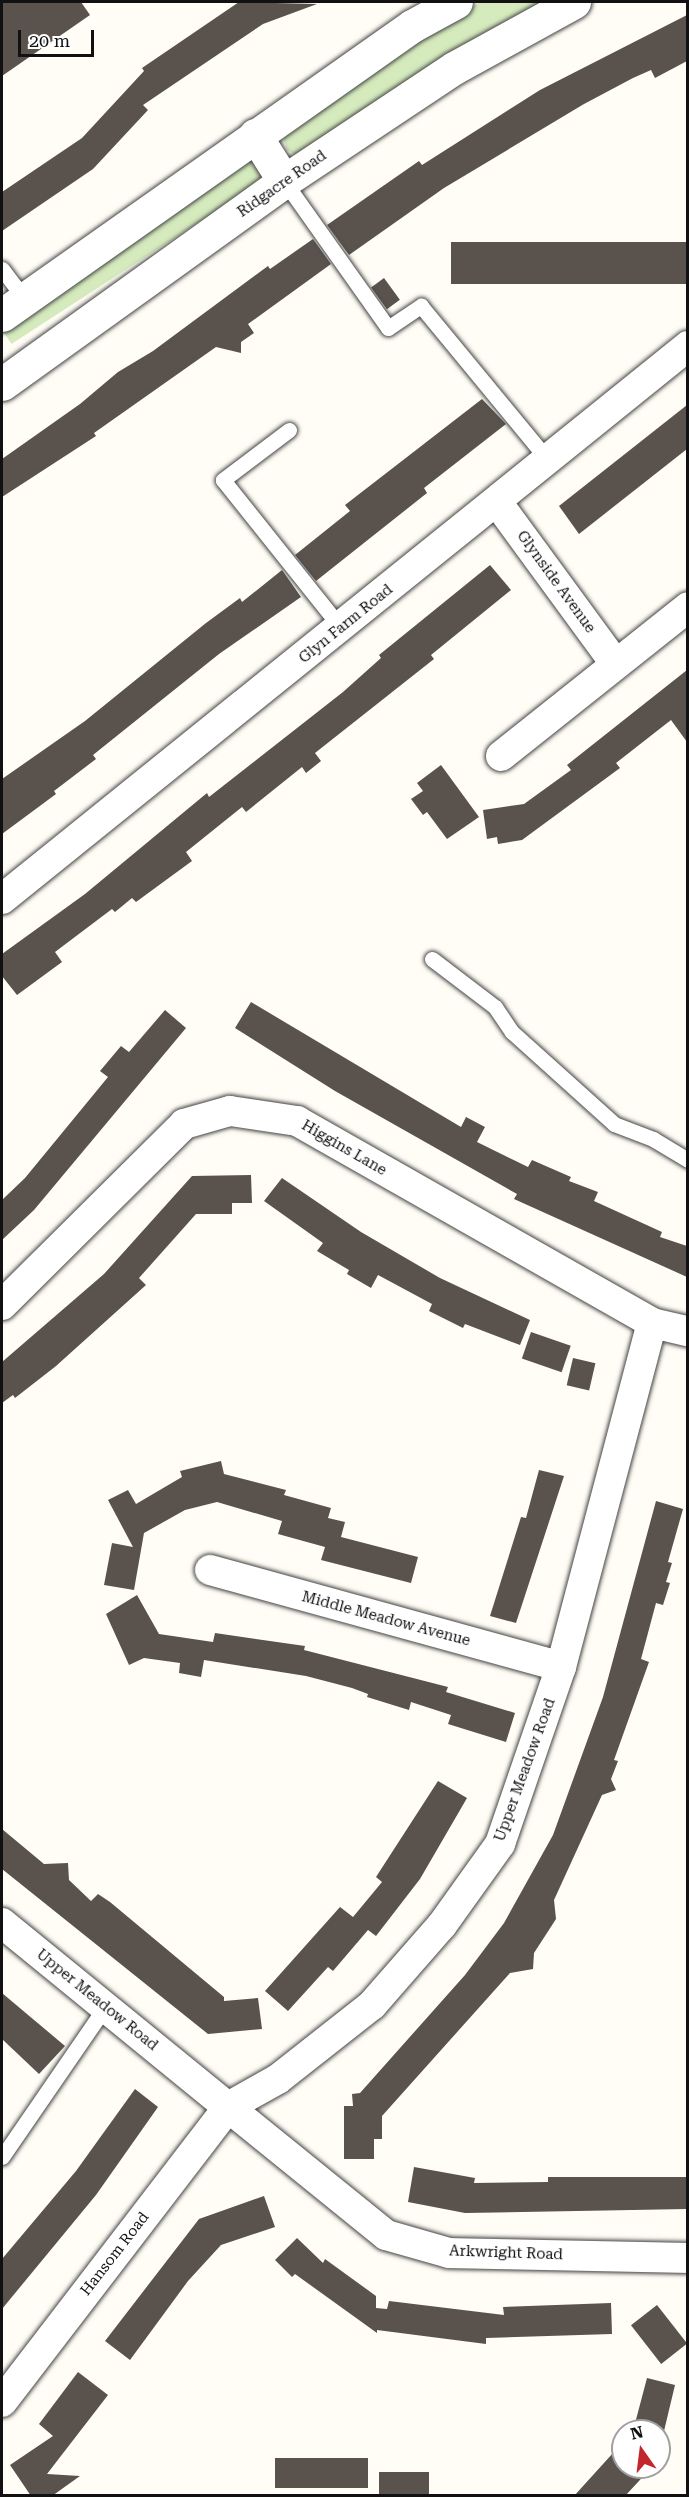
<!DOCTYPE html>
<style>
body{margin:0}
#map{position:relative;width:689px;height:2497px;overflow:hidden;background:#fffdf5;font-family:"Roboto Serif",serif}
div>[style]{position:absolute}
[style*='--x']{left:calc(var(--x)*1px);top:calc(var(--y)*1px);width:calc(var(--w)*1px);rotate:calc(var(--a)*1deg)}
.green>*{inset:0;background:#d5ebbd;transform-origin:0 0}
.building>*{inset:0;background:#5a524d;transform-origin:0 0}
.roads{filter:drop-shadow(0 0 2px #444) drop-shadow(0 0 2px #444)}
.service>*{height:15px;margin:-7.5px;padding:0 7.5px;transform-origin:7.5px;border-radius:7.5px;background:#fff}
.minor>*{height:30px;margin:-15px;padding:0 15px;transform-origin:15px;border-radius:15px;background:#fff}
.tertiary>*{height:33px;margin:-16.5px;padding:0 16.5px;transform-origin:16.5px;border-radius:16.5px;background:#fff}
span{translate:-50% -50%;white-space:nowrap;text-align:center;line-height:1.15;-webkit-text-stroke:6px #fff;paint-order:stroke}
.street-label{font-size:15px;color:#111}
.frame{position:absolute;inset:0;border:3px solid #111;pointer-events:none}
.north{position:absolute;left:611px;top:2419px;width:60px;height:60px;box-sizing:border-box;background:#fff;border:2px solid #a0a0a0;border-radius:50%;rotate:346deg;font-size:16px;font-weight:700;line-height:24px;text-align:center;color:#111}
.north::after{content:'';display:block;margin:auto;width:21px;height:27px;background:#c4262e;clip-path:polygon(50% 0,100% 100%,50% 72%,0 100%)}
.scale{position:absolute;left:18px;top:30px;width:76px;height:27px;box-sizing:border-box;border:3px solid #111;border-top:0;padding-left:8px;font-size:18px;line-height:21px;white-space:nowrap;color:#111;-webkit-text-stroke:4px #fff;paint-order:stroke}
</style>
<div id="map">
<div class="green">
<div style="clip-path:polygon(480px 2px,552px 2px,298px 156px,287px 150px,281px 131px)"></div>
<div style="left:247px;top:154px;width:31px;height:301px;rotate:57deg"></div>
</div>
<div class="building">
<div style="clip-path:polygon(2px 2px,81px 2px,90px 15px,2px 76px)"></div>
<div style="clip-path:polygon(239px 2px,317px 4px,263px 24px,143px 105px,148px 110px,93px 169px,2px 231px,2px 192px,82px 138px,144px 71px,142px 68px)"></div>
<div style="clip-path:polygon(687px 15px,687px 61px,655px 78px,651px 70px,633px 78px,584px 104px,444px 188px,349px 255px,327px 225px,419px 161px,422px 165px,540px 90px)"></div>
<div style="clip-path:polygon(313px 239px,331px 264px,248px 324px,254px 333px,241px 342px,241px 353px,216px 347px,94px 433px,96px 436px,2px 497px,2px 459px,80px 404px,118px 372px,153px 351px,268px 266px,270px 269px)"></div>
<div style="left:687px;top:242px;width:42px;height:236px;rotate:90deg"></div>
<div style="left:384px;top:278px;width:27px;height:16px;rotate:54deg"></div>
<div style="clip-path:polygon(482px 399px,506px 424px,424px 488px,427px 493px,316px 581px,295px 555px,350px 511px,345px 505px)"></div>
<div style="clip-path:polygon(687px 405px,687px 449px,579px 534px,559px 506px)"></div>
<div style="clip-path:polygon(490px 565px,511px 590px,431px 655px,434px 659px,315px 753px,321px 761px,306px 773px,302px 767px,246px 812px,242px 807px,186px 852px,192px 861px,136px 902px,132px 898px,115px 912px,112px 909px,55px 952px,62px 962px,17px 995px,2px 976px,2px 954px,85px 894px,207px 793px,209px 797px,343px 692px,381px 658px,379px 655px)"></div>
<div style="clip-path:polygon(282px 570px,301px 597px,219px 654px,93px 755px,96px 759px,54px 791px,56px 794px,2px 834px,2px 779px,85px 721px,206px 623px,240px 598px,242px 602px)"></div>
<div style="clip-path:polygon(687px 670px,687px 742px,671px 720px,616px 763px,620px 768px,522px 840px,498px 844px,497px 837px,487px 839px,483px 810px,524px 804px,571px 770px,567px 765px)"></div>
<div style="clip-path:polygon(441px 765px,479px 817px,447px 839px,427px 812px,423px 815px,411px 799px,423px 791px,417px 783px)"></div>
<div style="clip-path:polygon(251px 1002px,461px 1127px,466px 1117px,485px 1127px,477px 1142px,528px 1167px,532px 1160px,571px 1177px,569px 1181px,598px 1192px,594px 1201px,662px 1232px,660px 1237px,687px 1246px,687px 1277px,514px 1199px,517px 1194px,335px 1091px,235px 1028px)"></div>
<div style="clip-path:polygon(165px 1010px,186px 1028px,34px 1210px,2px 1240px,2px 1200px,25px 1178px,108px 1077px,100px 1071px,121px 1046px,129px 1052px)"></div>
<div style="clip-path:polygon(251px 1175px,252px 1203px,232px 1203px,232px 1214px,196px 1214px,139px 1278px,146px 1285px,56px 1366px,15px 1398px,13px 1395px,2px 1403px,2px 1362px,104px 1274px,192px 1176px)"></div>
<div style="clip-path:polygon(282px 1178px,361px 1232px,440px 1278px,530px 1320px,520px 1345px,465px 1324px,463px 1328px,429px 1311px,432px 1304px,378px 1275px,371px 1288px,347px 1274px,349px 1270px,317px 1251px,323px 1243px,264px 1201px)"></div>
<div style="left:531px;top:1332px;width:42px;height:28px;rotate:19deg"></div>
<div style="left:573px;top:1358px;width:23px;height:28px;rotate:13deg"></div>
<div style="clip-path:polygon(221px 1461px,224px 1474px,286px 1490px,284px 1495px,331px 1508px,328px 1518px,345px 1522px,341px 1537px,418px 1557px,411px 1583px,321px 1560px,325px 1547px,278px 1534px,282px 1521px,217px 1502px,185px 1510px,144px 1533px,134px 1590px,104px 1585px,112px 1543px,133px 1547px,108px 1500px,128px 1490px,136px 1504px,182px 1477px,180px 1471px)"></div>
<div style="clip-path:polygon(539px 1470px,564px 1476px,516px 1623px,490px 1616px,521px 1517px,526px 1518px)"></div>
<div style="clip-path:polygon(656px 1501px,683px 1509px,668px 1562px,672px 1563px,666px 1582px,670px 1583px,663px 1605px,656px 1603px,641px 1659px,649px 1662px,614px 1760px,618px 1761px,611px 1779px,616px 1790px,602px 1795px,554px 1900px,556px 1919px,534px 1953px,533px 1969px,510px 1973px,382px 2116px,382px 2139px,374px 2139px,374px 2159px,344px 2159px,344px 2106px,353px 2106px,352px 2094px,360px 2093px,465px 1975px,504px 1923px,553px 1835px,603px 1697px)"></div>
<div style="clip-path:polygon(137px 1595px,159px 1634px,213px 1642px,215px 1633px,305px 1646px,304px 1650px,448px 1687px,446px 1692px,515px 1713px,506px 1742px,448px 1724px,451px 1715px,411px 1702px,409px 1710px,367px 1697px,368px 1694px,352px 1688px,306px 1676px,204px 1660px,201px 1677px,179px 1673px,180px 1663px,144px 1658px,129px 1665px,106px 1614px)"></div>
<div style="clip-path:polygon(438px 1781px,467px 1798px,420px 1879px,376px 1936px,368px 1930px,333px 1971px,328px 1967px,288px 2011px,265px 1991px,340px 1907px,353px 1917px,382px 1882px,376px 1877px)"></div>
<div style="clip-path:polygon(2px 1829px,44px 1864px,68px 1863px,69px 1880px,91px 1901px,98px 1894px,110px 1902px,224px 1997px,224px 2001px,258px 1998px,262px 2029px,208px 2034px,2px 1869px)"></div>
<div style="clip-path:polygon(2px 1993px,65px 2046px,39px 2074px,2px 2039px)"></div>
<div style="clip-path:polygon(135px 2089px,158px 2107px,96px 2195px,2px 2309px,2px 2259px,76px 2171px)"></div>
<div style="clip-path:polygon(414px 2167px,475px 2178px,474px 2183px,548px 2182px,548px 2177px,687px 2177px,687px 2209px,465px 2213px,408px 2202px)"></div>
<div style="clip-path:polygon(264px 2196px,275px 2227px,221px 2245px,188px 2281px,130px 2360px,105px 2341px,199px 2219px)"></div>
<div style="clip-path:polygon(297px 2238px,323px 2263px,325px 2259px,376px 2296px,376px 2308px,387px 2309px,389px 2301px,504px 2315px,503px 2307px,611px 2303px,612px 2334px,486px 2338px,486px 2344px,377px 2330px,377px 2333px,295px 2274px,292px 2277px,275px 2260px)"></div>
<div style="left:657px;top:2305px;width:49px;height:33px;rotate:52deg"></div>
<div style="clip-path:polygon(78px 2372px,108px 2395px,47px 2474px,80px 2476px,52px 2496px,31px 2496px,10px 2465px,53px 2436px,39px 2424px)"></div>
<div style="clip-path:polygon(647px 2378px,675px 2385px,659px 2452px,659px 2431px,633px 2431px)"></div>
<div style="clip-path:polygon(623px 2442px,623px 2467px,652px 2467px,625px 2496px,574px 2496px)"></div>
<div style="left:275px;top:2458px;width:93px;height:30px"></div>
<div style="left:379px;top:2472px;width:50px;height:24px"></div>
</div>
<div class="roads">
<div class="service">
<div style="--x:284;--y:181;--w:180;--a:54.7"></div>
<div style="--x:388;--y:328;--w:40;--a:-34"></div>
<div style="--x:421;--y:306;--w:200;--a:50.5"></div>
<div style="--x:2;--y:269;--w:36;--a:53"></div>
<div style="--x:289;--y:430;--w:83;--a:142.9"></div>
<div style="--x:223;--y:480;--w:189;--a:51.4"></div>
<div style="--x:432;--y:959;--w:79;--a:37.3"></div>
<div style="--x:495;--y:1007;--w:30;--a:56"></div>
<div style="--x:512;--y:1032;--w:137;--a:42"></div>
<div style="--x:614;--y:1124;--w:42;--a:21"></div>
<div style="--x:653;--y:1139;--w:41;--a:31"></div>
<div style="--x:2;--y:2157;--w:182;--a:-55.5"></div>
</div>
<div class="minor">
<div style="--x:497;--y:502;--w:200;--a:53.8"></div>
<div style="--x:501;--y:756;--w:239;--a:-38.5"></div>
<div style="--x:2;--y:899;--w:881;--a:-38.87"></div>
<div style="--x:2;--y:1305;--w:257;--a:-44.8"></div>
<div style="--x:184;--y:1124;--w:48;--a:-15.8"></div>
<div style="--x:230;--y:1111;--w:68;--a:8.5"></div>
<div style="--x:297;--y:1121;--w:408;--a:29.6"></div>
<div style="--x:652;--y:1323;--w:37;--a:13"></div>
<div style="--x:210;--y:1570;--w:364;--a:15.4"></div>
<div style="--x:2;--y:1923;--w:291;--a:39.2"></div>
<div style="--x:228;--y:2107;--w:57;--a:-29.2"></div>
<div style="--x:278;--y:2079;--w:120;--a:-38.2"></div>
<div style="--x:372;--y:2005;--w:106;--a:-48.8"></div>
<div style="--x:442;--y:1925;--w:100;--a:-54.4"></div>
<div style="--x:500;--y:1844;--w:187;--a:-71"></div>
<div style="--x:561;--y:1667;--w:356;--a:-75.2"></div>
<div style="--x:2;--y:2402;--w:372;--a:-52.5"></div>
<div style="--x:228;--y:2107;--w:203;--a:39"></div>
<div style="--x:386;--y:2235;--w:66;--a:15.9"></div>
<div style="--x:449;--y:2253;--w:239;--a:1.2"></div>
</div>
<div class="tertiary">
<div style="--x:255;--y:135;--w:54;--a:57.8"></div>
<div style="--x:2;--y:315;--w:502;--a:-35.18"></div>
<div style="--x:412;--y:26;--w:50;--a:-28.6"></div>
<div style="--x:2;--y:384;--w:347;--a:-35.7"></div>
<div style="--x:284;--y:181;--w:204;--a:-33.6"></div>
<div style="--x:454;--y:68;--w:137;--a:-28.8"></div>
</div>
</div>
<div class="street-label">
<span style="left:282px;top:184px;rotate:-35deg">Ridgacre Road</span>
<span style="left:556px;top:582px;rotate:54deg">Glynside Avenue</span>
<span style="left:346px;top:624px;rotate:-39deg">Glyn Farm Road</span>
<span style="left:344px;top:1148px;rotate:30deg">Higgins Lane</span>
<span style="left:386px;top:1619px;rotate:15deg">Middle Meadow Avenue</span>
<span style="left:525px;top:1770px;rotate:-70deg">Upper Meadow Road</span>
<span style="left:97px;top:2000px;rotate:39deg">Upper Meadow Road</span>
<span style="left:506px;top:2253px;rotate:2deg">Arkwright Road</span>
<span style="left:115px;top:2254px;rotate:-52deg">Hansom Road</span>
</div>
<div class="frame"></div>
<div class="north">N</div>
<div class="scale">20 m</div>
</div>
